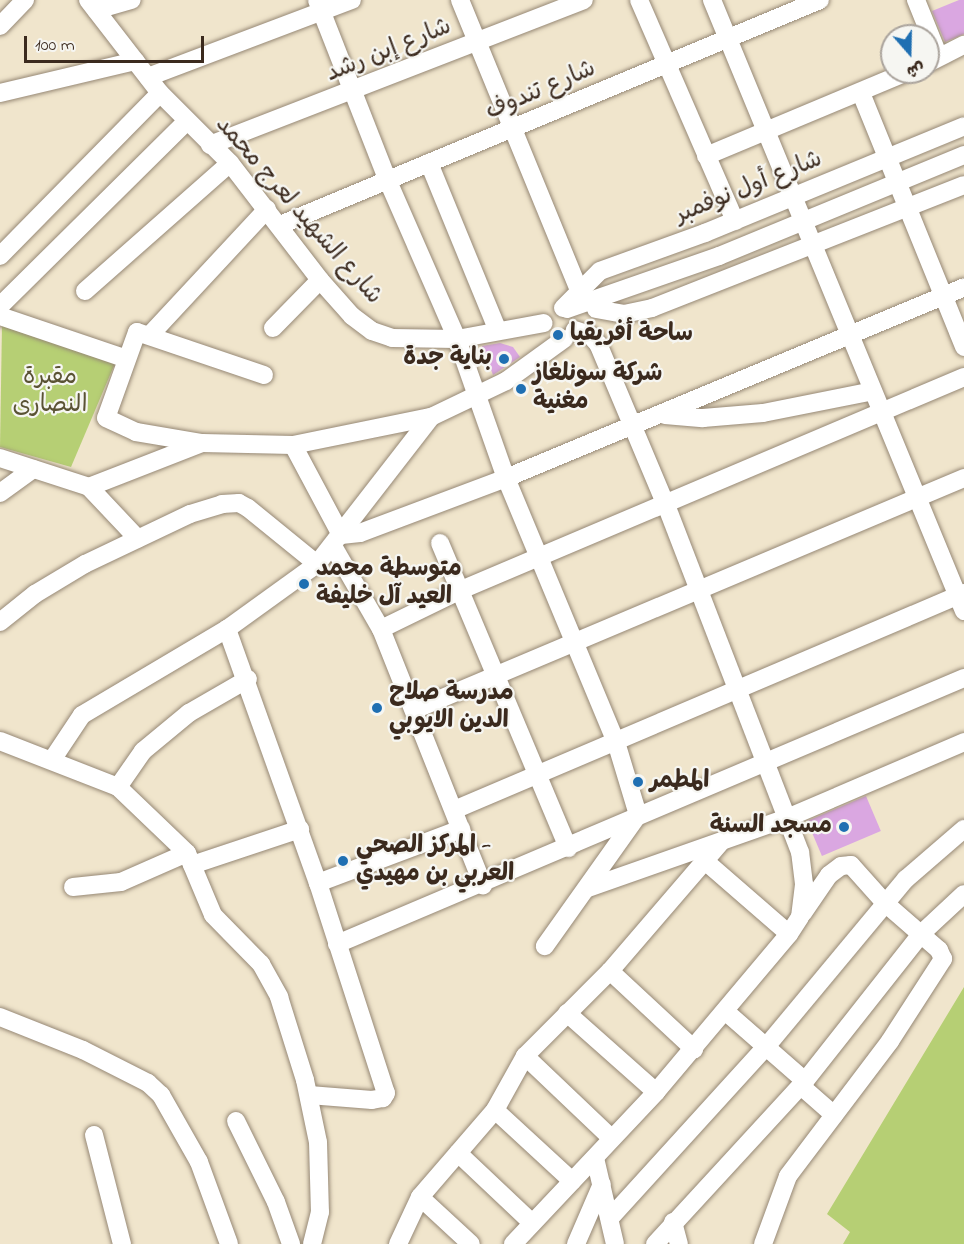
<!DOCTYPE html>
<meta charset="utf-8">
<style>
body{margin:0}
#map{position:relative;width:964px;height:1244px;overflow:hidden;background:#f0e5cc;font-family:"Indie Flower","Playpen Sans Arabic",sans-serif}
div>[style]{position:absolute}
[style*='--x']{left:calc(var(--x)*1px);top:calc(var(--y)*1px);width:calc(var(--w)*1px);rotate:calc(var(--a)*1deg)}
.green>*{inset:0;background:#b6cf74}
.building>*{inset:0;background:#daa7e1;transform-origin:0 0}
.roads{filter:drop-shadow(0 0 2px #968875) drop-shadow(0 0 2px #968875)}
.minor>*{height:18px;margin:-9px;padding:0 9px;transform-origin:9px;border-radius:9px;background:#fff}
.dots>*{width:16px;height:16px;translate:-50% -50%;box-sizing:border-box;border:3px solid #f6f6f2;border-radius:50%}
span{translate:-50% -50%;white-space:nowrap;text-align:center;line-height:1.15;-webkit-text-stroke:4.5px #f6f6f2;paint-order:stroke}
.street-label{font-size:24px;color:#3b2a1e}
.poi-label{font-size:24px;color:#3b2a1e;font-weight:700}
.left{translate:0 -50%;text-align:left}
.right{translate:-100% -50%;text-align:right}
.park-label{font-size:24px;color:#5a5334}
.north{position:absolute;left:880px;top:24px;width:60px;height:60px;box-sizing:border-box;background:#f6f6f2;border:2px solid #aba49d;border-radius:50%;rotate:160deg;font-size:16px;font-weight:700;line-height:24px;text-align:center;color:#3b2a1e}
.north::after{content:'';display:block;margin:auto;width:21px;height:27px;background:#1f6fb2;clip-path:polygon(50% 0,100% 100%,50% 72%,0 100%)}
.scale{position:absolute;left:24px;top:36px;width:180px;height:27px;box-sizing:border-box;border:3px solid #3b2a1e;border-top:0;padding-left:8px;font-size:18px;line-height:21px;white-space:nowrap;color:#3b2a1e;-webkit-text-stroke:4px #f6f6f2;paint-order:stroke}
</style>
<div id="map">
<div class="green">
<div style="clip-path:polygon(2px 325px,116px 361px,71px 467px,0 447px)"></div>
<div style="clip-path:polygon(964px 987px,964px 1244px,843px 1244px,850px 1232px,827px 1214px)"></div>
</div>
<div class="building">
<div style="clip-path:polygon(959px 0,964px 0,964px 34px,945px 42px,932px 11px)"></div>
<div style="clip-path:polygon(500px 343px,513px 347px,520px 357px,493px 375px,482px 346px)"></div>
<div style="left:866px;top:796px;width:38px;height:64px;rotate:67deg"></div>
</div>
<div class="roads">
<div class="minor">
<div style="--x:88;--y:0;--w:118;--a:52.3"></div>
<div style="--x:160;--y:93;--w:99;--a:45"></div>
<div style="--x:230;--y:163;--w:148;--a:52.4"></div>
<div style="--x:320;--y:280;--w:48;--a:48.4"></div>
<div style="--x:352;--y:316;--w:25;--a:37"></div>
<div style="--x:372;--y:331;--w:21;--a:19"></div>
<div style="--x:392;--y:338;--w:65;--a:0.9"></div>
<div style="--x:457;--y:339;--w:88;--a:-10.4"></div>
<div style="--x:317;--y:0;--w:194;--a:68.6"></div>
<div style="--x:388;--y:181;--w:172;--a:66.4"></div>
<div style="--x:457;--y:339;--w:147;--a:70.6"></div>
<div style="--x:506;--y:478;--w:286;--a:67.4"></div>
<div style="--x:616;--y:742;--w:76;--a:73.2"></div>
<div style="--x:638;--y:815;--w:161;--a:125.4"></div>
<div style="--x:460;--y:0;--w:313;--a:67.7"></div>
<div style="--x:639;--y:0;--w:241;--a:66.5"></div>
<div style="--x:712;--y:0;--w:661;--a:67.59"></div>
<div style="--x:916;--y:0;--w:61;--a:68"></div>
<div style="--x:96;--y:10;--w:37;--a:-16"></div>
<div style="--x:0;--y:26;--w:36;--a:-46"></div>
<div style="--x:930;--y:62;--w:38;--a:-27"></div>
<div style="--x:148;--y:77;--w:218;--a:-20.7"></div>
<div style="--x:0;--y:93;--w:139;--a:-13.3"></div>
<div style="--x:861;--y:93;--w:274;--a:67.9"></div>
<div style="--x:210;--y:145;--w:401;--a:-21.2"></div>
<div style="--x:706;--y:156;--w:218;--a:-22.7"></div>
<div style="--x:429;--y:163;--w:179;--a:67.7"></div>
<div style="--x:280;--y:225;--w:585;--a:-22.62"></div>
<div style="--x:0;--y:256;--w:228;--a:-45.5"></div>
<div style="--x:85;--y:291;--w:193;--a:-41.4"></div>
<div style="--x:0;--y:306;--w:263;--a:-44.7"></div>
<div style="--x:563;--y:308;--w:52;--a:-45"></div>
<div style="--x:600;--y:271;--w:112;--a:-19.9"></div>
<div style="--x:705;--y:233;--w:280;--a:-22.4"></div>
<div style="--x:567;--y:309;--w:161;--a:-19.2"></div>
<div style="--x:719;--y:256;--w:265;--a:-22.4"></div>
<div style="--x:596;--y:309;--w:28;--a:10"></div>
<div style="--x:624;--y:314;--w:29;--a:-12"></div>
<div style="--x:652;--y:308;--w:335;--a:-21.5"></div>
<div style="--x:0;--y:316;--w:131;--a:18.7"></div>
<div style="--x:273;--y:328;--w:67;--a:-45.6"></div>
<div style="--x:150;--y:335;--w:172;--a:-47.1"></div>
<div style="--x:264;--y:375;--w:134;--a:-161.3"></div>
<div style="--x:137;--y:332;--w:91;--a:109.8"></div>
<div style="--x:106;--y:418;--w:33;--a:25"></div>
<div style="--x:136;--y:432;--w:67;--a:9.5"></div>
<div style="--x:202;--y:443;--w:91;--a:1.3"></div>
<div style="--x:293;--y:445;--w:141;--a:-11.5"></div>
<div style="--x:431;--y:417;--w:83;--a:-25.6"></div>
<div style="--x:506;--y:381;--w:72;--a:-35.9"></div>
<div style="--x:665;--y:415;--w:38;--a:5"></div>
<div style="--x:703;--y:418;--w:60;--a:-4.8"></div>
<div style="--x:763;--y:413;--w:112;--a:-11.3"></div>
<div style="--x:293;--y:445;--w:102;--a:61.9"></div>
<div style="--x:341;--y:535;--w:19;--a:-6"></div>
<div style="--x:360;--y:533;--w:156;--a:-20.6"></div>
<div style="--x:506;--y:478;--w:496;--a:-22.6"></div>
<div style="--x:0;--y:458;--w:94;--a:18"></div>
<div style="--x:89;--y:487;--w:71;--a:46.7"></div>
<div style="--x:89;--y:487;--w:121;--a:-21.3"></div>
<div style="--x:0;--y:493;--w:41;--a:-36"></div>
<div style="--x:440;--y:543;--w:331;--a:67.2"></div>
<div style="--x:333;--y:546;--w:96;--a:60"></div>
<div style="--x:381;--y:629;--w:276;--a:68.3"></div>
<div style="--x:0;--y:622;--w:45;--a:-38.7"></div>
<div style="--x:35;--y:594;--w:58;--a:-31"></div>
<div style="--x:85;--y:564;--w:116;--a:-25.5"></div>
<div style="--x:190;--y:514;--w:34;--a:-17"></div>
<div style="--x:222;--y:504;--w:17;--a:-3"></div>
<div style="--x:239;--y:503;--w:10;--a:29"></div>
<div style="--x:248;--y:508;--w:89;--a:39.1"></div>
<div style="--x:227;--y:629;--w:270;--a:70.3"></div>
<div style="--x:318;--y:883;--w:221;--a:72.1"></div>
<div style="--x:386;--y:1093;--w:6;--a:121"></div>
<div style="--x:383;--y:1098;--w:11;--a:170"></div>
<div style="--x:372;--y:1100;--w:63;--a:-175.5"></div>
<div style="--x:381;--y:629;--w:89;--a:-26"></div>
<div style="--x:461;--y:590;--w:546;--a:-22.95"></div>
<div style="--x:414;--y:710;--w:597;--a:-22.87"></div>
<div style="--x:0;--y:741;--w:127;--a:21.3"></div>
<div style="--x:118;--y:787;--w:95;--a:43.7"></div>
<div style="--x:187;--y:853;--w:67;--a:67.2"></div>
<div style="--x:213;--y:915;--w:69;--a:45.6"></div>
<div style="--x:261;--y:964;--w:38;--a:61"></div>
<div style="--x:279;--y:997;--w:87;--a:72.6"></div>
<div style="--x:305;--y:1080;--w:63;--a:78.2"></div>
<div style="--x:318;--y:1142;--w:70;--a:88.4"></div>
<div style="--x:320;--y:1212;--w:33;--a:104"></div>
<div style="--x:52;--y:760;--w:54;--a:-56.3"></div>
<div style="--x:82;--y:715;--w:169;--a:-30.7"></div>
<div style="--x:227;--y:629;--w:111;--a:-35.8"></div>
<div style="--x:317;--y:564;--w:186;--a:-52.2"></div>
<div style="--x:118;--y:787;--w:44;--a:-55.2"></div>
<div style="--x:143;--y:751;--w:60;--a:-39.6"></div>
<div style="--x:189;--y:713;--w:68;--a:-30"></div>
<div style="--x:454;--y:810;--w:554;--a:-23.05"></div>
<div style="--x:705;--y:861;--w:111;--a:41"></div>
<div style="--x:192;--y:865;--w:114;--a:-18.4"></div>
<div style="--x:318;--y:883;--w:153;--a:-20.7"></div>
<div style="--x:73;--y:887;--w:48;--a:-5.9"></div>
<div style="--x:121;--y:882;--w:72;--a:-23.7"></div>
<div style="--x:588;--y:888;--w:211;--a:-19.4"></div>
<div style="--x:787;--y:818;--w:193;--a:-23.2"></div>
<div style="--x:337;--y:944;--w:681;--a:-22.99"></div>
<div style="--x:610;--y:971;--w:115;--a:42.9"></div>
<div style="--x:725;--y:1011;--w:106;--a:41.2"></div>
<div style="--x:567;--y:1013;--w:119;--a:41.6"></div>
<div style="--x:0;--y:1017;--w:89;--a:21.7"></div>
<div style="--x:83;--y:1050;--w:73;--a:26.9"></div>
<div style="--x:148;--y:1083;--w:18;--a:43"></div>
<div style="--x:161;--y:1095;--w:77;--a:60.4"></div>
<div style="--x:199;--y:1162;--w:87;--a:69.9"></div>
<div style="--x:525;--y:1056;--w:119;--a:43.6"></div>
<div style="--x:801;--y:1086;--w:44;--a:41.3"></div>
<div style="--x:495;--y:1110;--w:105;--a:42.7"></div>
<div style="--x:236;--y:1121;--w:90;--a:63.7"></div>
<div style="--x:276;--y:1202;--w:45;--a:70.3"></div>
<div style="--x:94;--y:1135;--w:113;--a:75.6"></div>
<div style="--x:458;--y:1153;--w:102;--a:43.4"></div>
<div style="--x:595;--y:1158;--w:88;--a:76.9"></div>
<div style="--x:420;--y:1197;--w:69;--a:42.7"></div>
<div style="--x:611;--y:1217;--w:229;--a:-47.7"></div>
<div style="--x:765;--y:1048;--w:220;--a:-50.2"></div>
<div style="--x:906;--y:879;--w:77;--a:-40.8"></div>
<div style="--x:673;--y:1222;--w:23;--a:75"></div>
<div style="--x:398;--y:1244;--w:52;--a:-64.9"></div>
<div style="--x:420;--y:1197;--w:115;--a:-49.2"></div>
<div style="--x:495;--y:1110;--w:62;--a:-60.9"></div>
<div style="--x:525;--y:1056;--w:120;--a:-45"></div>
<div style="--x:610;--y:971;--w:169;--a:-49.3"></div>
<div style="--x:513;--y:1244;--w:209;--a:-46.7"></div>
<div style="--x:656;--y:1092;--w:207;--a:-49.9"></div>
<div style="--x:789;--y:934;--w:20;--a:-57"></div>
<div style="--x:800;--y:917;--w:33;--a:-83"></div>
<div style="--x:804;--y:884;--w:32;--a:-97"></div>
<div style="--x:800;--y:852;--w:374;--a:-111.1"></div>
<div style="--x:665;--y:503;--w:173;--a:-112.8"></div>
<div style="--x:598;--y:344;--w:12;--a:-132"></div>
<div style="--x:590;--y:335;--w:16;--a:-162"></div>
<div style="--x:576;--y:1244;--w:65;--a:-66.6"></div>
<div style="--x:655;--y:1244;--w:222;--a:-47.4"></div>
<div style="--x:805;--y:1081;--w:189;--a:-51.7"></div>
<div style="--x:922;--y:933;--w:57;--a:-42.9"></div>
<div style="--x:763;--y:1244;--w:72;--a:-69.8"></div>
<div style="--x:788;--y:1176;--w:169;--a:-52.9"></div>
<div style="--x:890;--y:1041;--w:98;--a:-57.1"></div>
<div style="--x:943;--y:959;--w:10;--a:-114"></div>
<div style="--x:939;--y:950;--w:72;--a:-139"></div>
<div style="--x:885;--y:903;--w:51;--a:-131.8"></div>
<div style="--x:851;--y:865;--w:10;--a:174"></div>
<div style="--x:841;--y:866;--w:15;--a:143"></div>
<div style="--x:829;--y:875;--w:46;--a:124.4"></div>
</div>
</div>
<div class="dots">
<div style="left:558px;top:335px;background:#1f6fb2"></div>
<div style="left:504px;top:359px;background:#1f6fb2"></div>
<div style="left:521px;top:389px;background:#1f6fb2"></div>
<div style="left:304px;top:584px;background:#1f6fb2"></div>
<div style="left:377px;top:708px;background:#1f6fb2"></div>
<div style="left:638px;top:782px;background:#1f6fb2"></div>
<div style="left:844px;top:827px;background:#1f6fb2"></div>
<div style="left:343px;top:861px;background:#1f6fb2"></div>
</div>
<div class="street-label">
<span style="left:389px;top:51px;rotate:-22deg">شارع إبن رشد</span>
<span style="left:541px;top:91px;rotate:-23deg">شارع تندوف</span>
<span style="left:749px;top:188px;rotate:-22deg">شارع أول نوفمبر</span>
<span style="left:298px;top:211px;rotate:49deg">شارع الشهيد لعرج محمد</span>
</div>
<div class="poi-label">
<span class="left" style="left:570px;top:335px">ساحة أفريقيا</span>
<span class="right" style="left:492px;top:359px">بناية جدة</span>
<span class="left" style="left:533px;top:389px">شركة سونلغاز<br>مغنية</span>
<span class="left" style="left:316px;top:584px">متوسطة محمد<br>العيد آل خليفة</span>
<span class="left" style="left:389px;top:708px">مدرسة صلاح<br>الدين الايوبي</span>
<span class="left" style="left:650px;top:782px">المطمر</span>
<span class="right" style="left:832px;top:827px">مسجد السنة</span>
<span class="left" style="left:356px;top:861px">المركز الصحي -<br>العربي بن مهيدي</span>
</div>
<div class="park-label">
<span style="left:50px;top:392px">مقبرة<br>النصارى</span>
</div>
<div class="north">ش</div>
<div class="scale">100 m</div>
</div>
